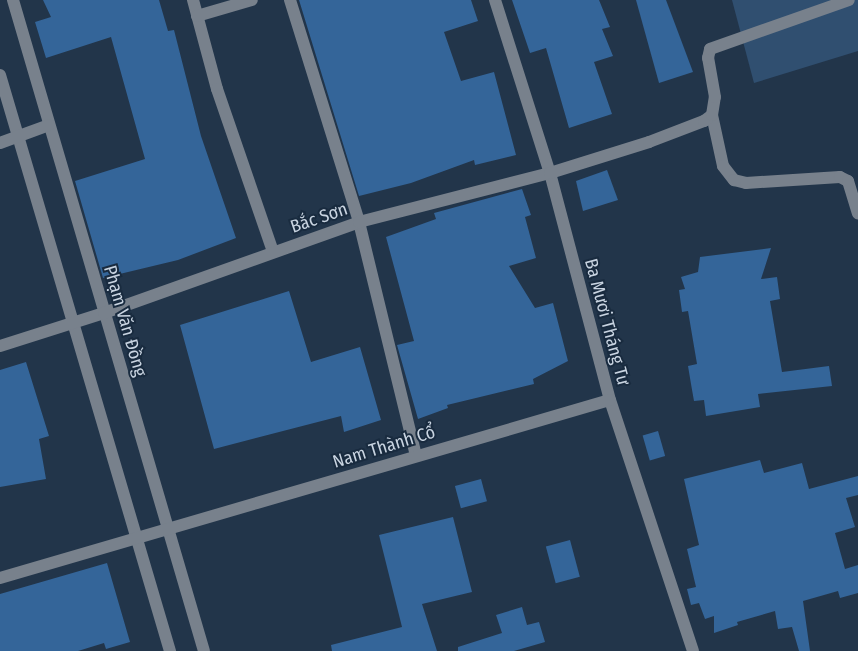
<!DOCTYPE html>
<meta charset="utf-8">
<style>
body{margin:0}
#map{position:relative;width:858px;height:651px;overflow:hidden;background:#22354a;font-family:"Fira Sans Condensed",sans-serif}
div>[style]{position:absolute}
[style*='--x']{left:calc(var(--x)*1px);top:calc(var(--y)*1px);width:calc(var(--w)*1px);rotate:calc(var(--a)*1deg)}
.green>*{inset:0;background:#304f70}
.building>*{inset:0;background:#346599;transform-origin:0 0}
.minor>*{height:12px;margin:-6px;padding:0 6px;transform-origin:6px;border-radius:6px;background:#78818c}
span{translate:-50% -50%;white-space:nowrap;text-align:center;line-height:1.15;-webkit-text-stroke:4px #192b3f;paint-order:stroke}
.street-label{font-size:18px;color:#c9d4e1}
</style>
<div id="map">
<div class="green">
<div style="clip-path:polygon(732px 0,858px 0,858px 51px,754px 83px)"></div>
</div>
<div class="building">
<div style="clip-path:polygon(43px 0,159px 0,168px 31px,174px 30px,201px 136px,236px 238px,178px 260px,103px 278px,75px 181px,145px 159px,111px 37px,46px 58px,35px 22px,51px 17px)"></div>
<div style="clip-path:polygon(299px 0,471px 0,478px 21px,444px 32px,461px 81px,494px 72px,516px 155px,475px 165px,474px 160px,411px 183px,359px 196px)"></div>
<div style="clip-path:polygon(512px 0,599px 0,610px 27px,602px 29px,613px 56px,594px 62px,612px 114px,569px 128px,546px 48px,530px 53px)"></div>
<div style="clip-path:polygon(636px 0,666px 0,693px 72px,659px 83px)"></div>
<div style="clip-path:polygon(607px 170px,618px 200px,583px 211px,576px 181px)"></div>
<div style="clip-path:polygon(522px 189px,531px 215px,525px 217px,536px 258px,509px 266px,535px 308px,553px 303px,568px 361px,533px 379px,534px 384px,447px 405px,448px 408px,418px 419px,397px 345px,414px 341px,386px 237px,436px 219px,434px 213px)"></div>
<div style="clip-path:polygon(771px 248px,761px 279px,777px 277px,780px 299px,770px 301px,782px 372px,829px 366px,832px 386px,758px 394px,760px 407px,706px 416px,704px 400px,694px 401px,691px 384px,688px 366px,697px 364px,688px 311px,682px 312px,679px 290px,685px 289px,681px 277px,698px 272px,700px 257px)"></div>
<div style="clip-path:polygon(289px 291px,311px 362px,360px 347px,381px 420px,344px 432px,341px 416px,214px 449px,180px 325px)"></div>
<div style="clip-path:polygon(26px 362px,49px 436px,39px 439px,46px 479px,0 487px,0 370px)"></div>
<div style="left:658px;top:431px;width:26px;height:16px;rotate:74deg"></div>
<div style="clip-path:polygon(760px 460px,764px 473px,802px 463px,809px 489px,858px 476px,858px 495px,846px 498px,855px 527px,835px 533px,845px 569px,858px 565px,858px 593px,840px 598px,838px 591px,803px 601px,810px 651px,799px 651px,792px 627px,778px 629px,775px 611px,737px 622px,738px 625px,714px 633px,714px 616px,705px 619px,699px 603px,691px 605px,687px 589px,696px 587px,687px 549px,699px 545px,684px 479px)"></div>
<div style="left:481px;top:479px;width:23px;height:27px;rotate:75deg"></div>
<div style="clip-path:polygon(453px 517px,472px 592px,422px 604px,437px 651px,332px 651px,331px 645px,402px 627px,379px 535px)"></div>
<div style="left:570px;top:540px;width:38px;height:25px;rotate:75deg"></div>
<div style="clip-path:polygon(107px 563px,130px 642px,106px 649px,104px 643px,78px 651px,0 651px,0 594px)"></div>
<div style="clip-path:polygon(522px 607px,527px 625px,539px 622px,545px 642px,514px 651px,458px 651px,458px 647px,502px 633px,496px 615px)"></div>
</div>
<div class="minor">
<div style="--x:13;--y:0;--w:678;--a:73.65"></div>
<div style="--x:193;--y:0;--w:92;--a:74.9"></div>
<div style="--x:217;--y:89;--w:172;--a:71"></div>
<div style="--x:290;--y:0;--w:232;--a:72.7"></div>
<div style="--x:359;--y:222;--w:240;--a:76.3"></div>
<div style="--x:495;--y:0;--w:182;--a:72.4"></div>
<div style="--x:550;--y:173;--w:235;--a:75.2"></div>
<div style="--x:610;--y:400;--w:264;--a:71.7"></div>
<div style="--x:197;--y:16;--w:57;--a:-16.2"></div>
<div style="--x:0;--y:75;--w:601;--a:73.56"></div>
<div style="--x:712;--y:115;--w:52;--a:77.8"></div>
<div style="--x:723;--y:166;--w:18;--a:52"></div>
<div style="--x:734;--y:180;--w:12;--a:14"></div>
<div style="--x:746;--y:183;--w:94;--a:-3.7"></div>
<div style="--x:840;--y:177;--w:9;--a:27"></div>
<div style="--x:848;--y:181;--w:34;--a:73"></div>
<div style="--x:0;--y:143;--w:52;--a:-20.2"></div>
<div style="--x:0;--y:346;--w:109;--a:-17.6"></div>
<div style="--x:104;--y:313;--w:271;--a:-19.6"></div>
<div style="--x:359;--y:222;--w:197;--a:-14.4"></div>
<div style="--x:550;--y:173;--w:104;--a:-17.4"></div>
<div style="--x:649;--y:142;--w:59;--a:-20.9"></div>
<div style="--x:704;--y:121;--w:10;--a:-37"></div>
<div style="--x:712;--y:115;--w:18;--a:-81"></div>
<div style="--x:715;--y:97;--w:40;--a:-100"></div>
<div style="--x:708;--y:58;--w:9;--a:-77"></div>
<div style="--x:710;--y:49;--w:147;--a:-19.4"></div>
<div style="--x:0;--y:578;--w:635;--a:-16.27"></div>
</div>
<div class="street-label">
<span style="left:319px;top:218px;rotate:-19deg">Bắc Sơn</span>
<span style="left:125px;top:321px;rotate:74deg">Phạm Văn Đồng</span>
<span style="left:607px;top:322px;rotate:75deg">Ba Mươi Tháng Tư</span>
<span style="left:384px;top:447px;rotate:-17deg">Nam Thành Cổ</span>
</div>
</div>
